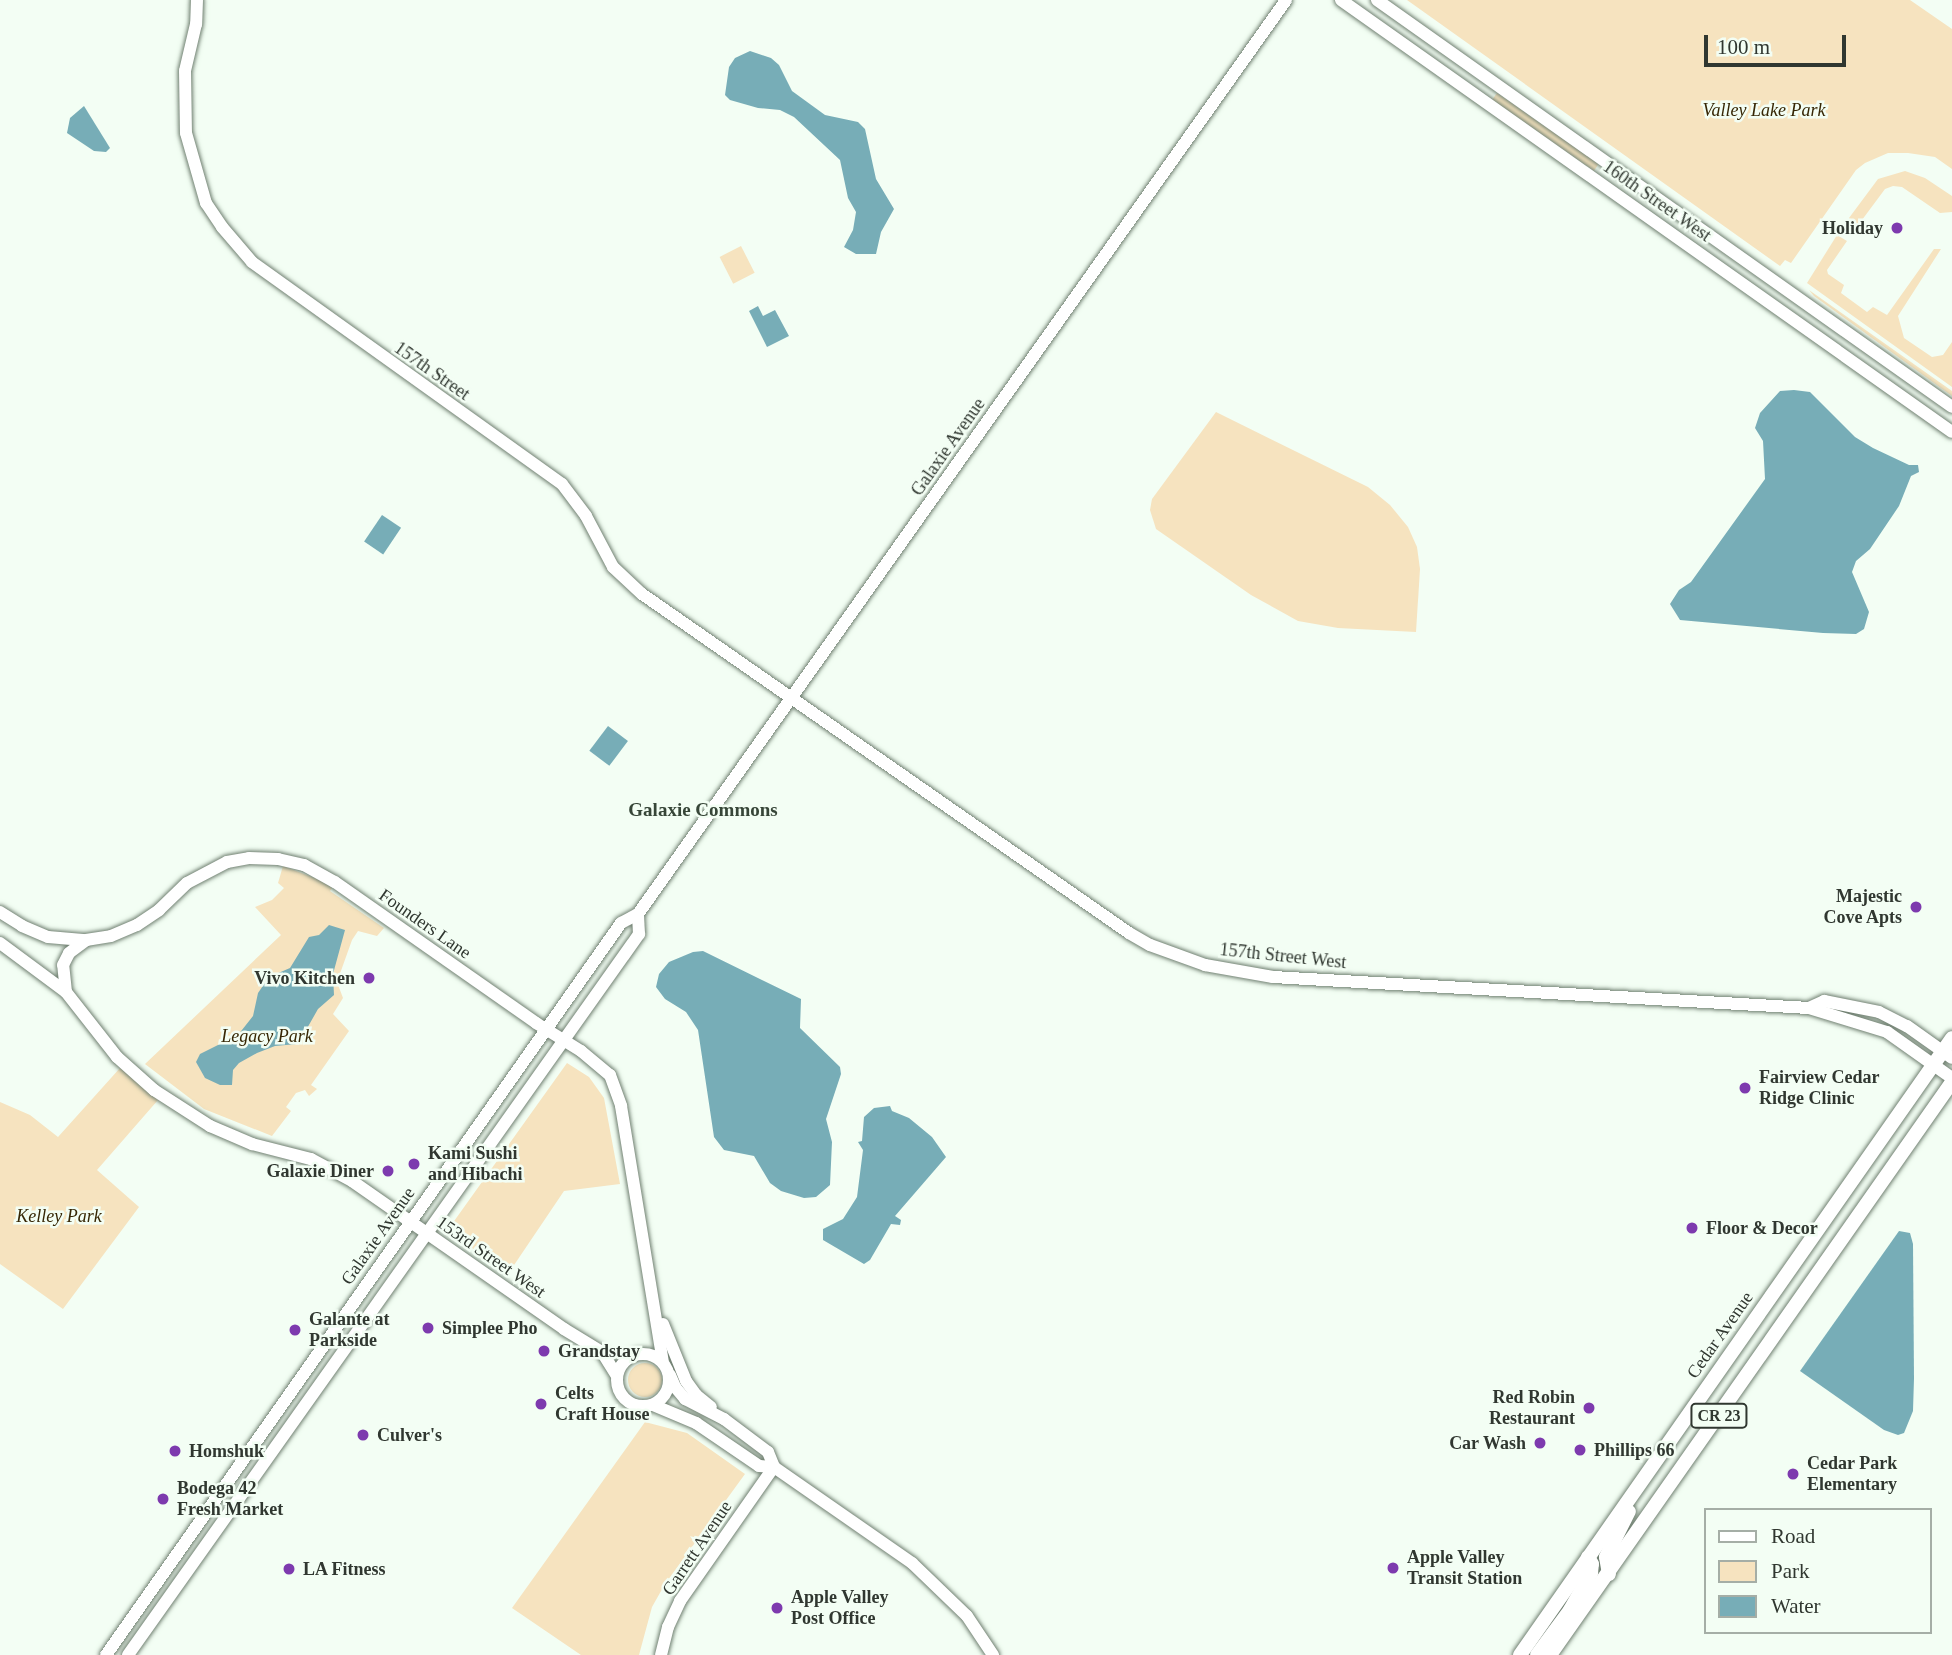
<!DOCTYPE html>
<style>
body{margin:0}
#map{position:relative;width:1952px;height:1655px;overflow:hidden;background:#f3fef4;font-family:"Times New Roman",serif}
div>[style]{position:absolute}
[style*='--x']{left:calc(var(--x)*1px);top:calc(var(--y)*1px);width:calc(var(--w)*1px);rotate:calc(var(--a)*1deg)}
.green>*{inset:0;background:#f6e3bf;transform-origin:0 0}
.round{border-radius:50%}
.water>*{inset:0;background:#77adb7;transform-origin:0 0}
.roads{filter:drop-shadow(0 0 2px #708071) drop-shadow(0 0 2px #708071)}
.tertiary>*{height:12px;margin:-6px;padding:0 6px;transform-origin:6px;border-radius:6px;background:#fff}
.tertiary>.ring{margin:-6px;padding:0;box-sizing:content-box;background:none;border:12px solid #fff;border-radius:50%}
.secondary>*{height:12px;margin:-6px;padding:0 6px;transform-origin:6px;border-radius:6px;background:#fff}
.primary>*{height:14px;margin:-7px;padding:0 7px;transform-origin:7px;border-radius:7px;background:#fff}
.dots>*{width:19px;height:19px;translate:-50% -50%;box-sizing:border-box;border:4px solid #f3fef4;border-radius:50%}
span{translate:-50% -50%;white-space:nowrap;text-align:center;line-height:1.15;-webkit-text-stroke:5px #f3fef4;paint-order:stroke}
.shield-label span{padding:2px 5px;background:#f3fef4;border:2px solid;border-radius:5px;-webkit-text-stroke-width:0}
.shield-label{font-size:16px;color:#303730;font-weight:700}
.park-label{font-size:18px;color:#372705;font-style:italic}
.street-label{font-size:18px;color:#303730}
.poi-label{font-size:18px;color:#303730;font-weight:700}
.right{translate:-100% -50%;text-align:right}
.left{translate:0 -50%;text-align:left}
.neighbourhood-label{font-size:19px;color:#374638;font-weight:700}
.legend{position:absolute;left:1704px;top:1508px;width:228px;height:126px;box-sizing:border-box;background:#f3fef4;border:2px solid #a5aea6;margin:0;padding:9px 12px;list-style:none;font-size:21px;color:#303730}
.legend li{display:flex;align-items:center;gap:14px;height:35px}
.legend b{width:35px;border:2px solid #a5aea6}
.scale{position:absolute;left:1704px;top:35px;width:142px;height:32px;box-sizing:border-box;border:4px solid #303730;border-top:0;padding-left:9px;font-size:21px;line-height:24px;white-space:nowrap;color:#303730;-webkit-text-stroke:5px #f3fef4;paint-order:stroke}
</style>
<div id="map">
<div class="green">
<div style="clip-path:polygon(1407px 0,1910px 0,1952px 29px,1952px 169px,1935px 157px,1908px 153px,1888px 153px,1865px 163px,1856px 170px,1791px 263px,1785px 260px,1780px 266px)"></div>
<div style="left:1497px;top:93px;width:124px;height:8px;rotate:35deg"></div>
<div style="clip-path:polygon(1905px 171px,1925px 178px,1952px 196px,1952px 212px,1940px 213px,1902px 187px,1893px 186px,1885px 189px,1859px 224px,1852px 223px,1849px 218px,1878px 179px)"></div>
<div style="clip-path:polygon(1837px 235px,1847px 241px,1827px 270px,1828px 274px,1844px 285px,1841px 293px,1867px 312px,1873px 307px,1887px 315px,1934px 249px,1941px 249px,1898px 316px,1904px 338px,1932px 357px,1943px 355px,1952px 342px,1952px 387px,1807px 283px)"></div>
<div style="left:741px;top:246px;width:30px;height:24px;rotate:63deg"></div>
<div style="clip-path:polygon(1809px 290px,1952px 391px,1952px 396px,1814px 296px)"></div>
<div style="clip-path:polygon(1216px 412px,1368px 487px,1390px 505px,1408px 527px,1417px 547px,1420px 569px,1416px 632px,1338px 628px,1298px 621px,1251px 595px,1156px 529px,1150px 510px,1152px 499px)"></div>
<div style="clip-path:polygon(283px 866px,320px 880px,332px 888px,330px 891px,384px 928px,377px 936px,358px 931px,352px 940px,337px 982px,343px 998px,333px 1014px,349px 1031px,311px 1085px,317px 1089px,309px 1096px,305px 1090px,296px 1093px,286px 1107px,291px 1111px,272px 1136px,204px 1109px,145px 1064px,281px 935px,255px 907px,272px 900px,284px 888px,278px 883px)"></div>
<div style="clip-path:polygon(567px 1063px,589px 1077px,604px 1098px,620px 1184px,564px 1191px,508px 1274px,447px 1231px)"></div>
<div style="clip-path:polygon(120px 1068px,158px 1100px,97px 1170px,139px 1207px,63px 1309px,0 1264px,0 1102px,30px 1115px,58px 1137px)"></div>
<div class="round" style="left:628px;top:1363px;width:34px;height:34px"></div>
<div style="clip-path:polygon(645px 1422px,687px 1433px,745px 1474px,665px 1584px,652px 1607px,639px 1655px,581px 1655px,512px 1608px)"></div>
</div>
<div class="water">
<div style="clip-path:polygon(750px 51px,771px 58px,779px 65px,792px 91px,825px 115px,858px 122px,865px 129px,876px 179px,894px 209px,881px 232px,876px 254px,856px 254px,844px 247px,853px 230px,856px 212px,848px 198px,840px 160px,794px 117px,780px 110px,758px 108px,730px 100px,725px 95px,729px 67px,735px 58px)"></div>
<div style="clip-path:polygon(84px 106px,110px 148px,106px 152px,94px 151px,67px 133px,70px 118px)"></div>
<div style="clip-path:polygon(758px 306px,763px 316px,775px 310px,789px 336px,767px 347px,749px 311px)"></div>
<div style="clip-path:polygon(1794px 390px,1810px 392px,1855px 437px,1873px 448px,1909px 465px,1918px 465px,1919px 472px,1911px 476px,1899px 506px,1870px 549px,1856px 561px,1852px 572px,1869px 612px,1864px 629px,1856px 634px,1823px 633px,1680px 620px,1670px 604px,1679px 590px,1691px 582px,1765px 479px,1763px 441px,1755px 428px,1760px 413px,1780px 391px)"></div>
<div style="left:382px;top:515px;width:23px;height:32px;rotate:34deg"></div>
<div style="left:608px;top:726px;width:25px;height:31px;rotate:37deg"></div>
<div style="clip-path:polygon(329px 925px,345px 930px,333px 974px,334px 995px,318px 1009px,301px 1039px,297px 1044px,275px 1046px,257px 1053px,239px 1063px,233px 1070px,232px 1085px,220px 1085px,205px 1078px,196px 1062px,200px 1054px,238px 1035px,253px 1016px,258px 993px,269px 977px,290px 968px,309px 937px,319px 935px)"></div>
<div style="clip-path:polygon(703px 951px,801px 999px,800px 1028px,840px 1067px,841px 1074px,826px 1119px,832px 1142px,830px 1185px,816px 1197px,804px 1198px,781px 1191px,770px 1183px,754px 1156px,724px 1150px,714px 1137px,698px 1030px,686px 1012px,665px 999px,656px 987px,659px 974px,669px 962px,693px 952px)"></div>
<div style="clip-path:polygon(890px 1106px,892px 1111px,909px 1118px,932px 1137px,946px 1157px,895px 1216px,901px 1220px,900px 1225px,891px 1224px,870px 1260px,864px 1264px,823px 1240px,823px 1229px,843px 1219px,857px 1197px,863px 1150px,858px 1142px,862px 1141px,864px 1117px,874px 1108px)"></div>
<div style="clip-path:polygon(1899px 1231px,1910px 1233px,1913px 1244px,1914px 1378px,1913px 1411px,1904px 1433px,1898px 1435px,1884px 1430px,1800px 1371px)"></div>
</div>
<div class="roads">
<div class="tertiary">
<div style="--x:197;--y:0;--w:24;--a:92"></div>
<div style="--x:196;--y:24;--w:48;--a:103.2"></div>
<div style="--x:185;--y:71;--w:62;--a:89.1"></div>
<div style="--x:186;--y:133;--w:73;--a:74.1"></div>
<div style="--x:206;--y:203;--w:29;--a:56"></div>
<div style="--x:222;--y:227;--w:46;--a:49.4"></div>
<div style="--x:252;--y:262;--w:381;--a:35.6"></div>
<div style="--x:562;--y:484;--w:40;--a:53"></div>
<div style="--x:586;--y:516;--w:58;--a:62.1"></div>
<div style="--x:613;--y:567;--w:40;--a:43"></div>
<div style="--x:642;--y:594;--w:593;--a:34.84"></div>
<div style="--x:1129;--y:933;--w:24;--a:30"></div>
<div style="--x:1150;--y:945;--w:59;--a:20"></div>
<div style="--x:1205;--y:965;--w:69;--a:10"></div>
<div style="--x:1273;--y:977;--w:537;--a:3.31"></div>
<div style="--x:1809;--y:1008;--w:82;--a:17.1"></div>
<div style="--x:1887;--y:1032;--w:80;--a:35.3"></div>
<div style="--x:0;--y:912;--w:26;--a:32"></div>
<div style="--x:22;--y:926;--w:28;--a:23"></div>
<div style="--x:48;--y:937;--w:38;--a:5"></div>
<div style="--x:86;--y:940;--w:25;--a:-9"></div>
<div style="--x:111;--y:936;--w:28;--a:-23"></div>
<div style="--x:137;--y:925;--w:27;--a:-34"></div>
<div style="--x:159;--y:910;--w:39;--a:-44"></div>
<div style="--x:187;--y:883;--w:45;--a:-27.7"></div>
<div style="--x:227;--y:862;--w:22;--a:-10"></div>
<div style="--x:249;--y:858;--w:29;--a:2"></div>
<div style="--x:278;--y:859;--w:27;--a:13"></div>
<div style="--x:304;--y:865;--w:35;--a:29"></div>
<div style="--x:335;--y:882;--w:246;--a:35"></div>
<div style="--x:536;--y:1023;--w:53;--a:31.9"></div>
<div style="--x:581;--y:1051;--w:38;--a:40"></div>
<div style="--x:610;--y:1075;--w:33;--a:70"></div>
<div style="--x:621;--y:1106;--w:259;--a:80.7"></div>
<div style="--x:0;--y:943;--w:82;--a:36.6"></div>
<div style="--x:66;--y:992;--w:83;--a:51.9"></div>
<div style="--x:117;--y:1057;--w:50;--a:41.7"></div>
<div style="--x:154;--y:1090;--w:67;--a:32.7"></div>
<div style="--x:210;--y:1126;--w:46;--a:23.2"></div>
<div style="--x:252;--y:1144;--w:61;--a:14.3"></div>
<div style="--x:311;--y:1159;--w:47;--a:28.2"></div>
<div style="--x:352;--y:1181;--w:259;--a:34.9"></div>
<div style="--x:564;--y:1329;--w:44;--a:31.2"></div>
<div style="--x:602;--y:1352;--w:28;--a:58"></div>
<div style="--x:66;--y:992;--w:27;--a:-96"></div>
<div style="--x:63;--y:965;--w:13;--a:-63"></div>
<div style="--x:69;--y:953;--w:21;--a:-37"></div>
<div style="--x:1809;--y:1008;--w:17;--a:-25"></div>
<div style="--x:1824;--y:1001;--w:56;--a:11.3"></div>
<div style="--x:1879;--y:1012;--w:31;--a:27"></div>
<div style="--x:1907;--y:1026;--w:55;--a:35.4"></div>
<div style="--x:663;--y:1324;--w:61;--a:68"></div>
<div style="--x:686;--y:1381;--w:17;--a:54"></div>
<div style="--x:696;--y:1395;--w:19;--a:39"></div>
<div class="ring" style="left:617px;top:1354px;width:40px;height:40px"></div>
<div style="--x:670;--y:1375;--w:13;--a:67"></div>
<div style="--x:675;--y:1387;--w:16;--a:50"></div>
<div style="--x:685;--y:1399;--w:44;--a:27.1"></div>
<div style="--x:724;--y:1419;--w:55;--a:36.9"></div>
<div style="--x:768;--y:1452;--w:16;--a:68"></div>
<div style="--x:653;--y:1405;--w:47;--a:22.7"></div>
<div style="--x:696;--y:1423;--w:76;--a:34.3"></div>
<div style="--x:759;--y:1466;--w:15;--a:4"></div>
<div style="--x:774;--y:1467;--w:168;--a:34.8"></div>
<div style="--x:912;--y:1563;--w:76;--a:43.9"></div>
<div style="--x:967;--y:1616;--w:47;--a:56.3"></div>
<div style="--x:106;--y:1655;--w:895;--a:-54.87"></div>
<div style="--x:621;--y:923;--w:19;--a:-28"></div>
<div style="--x:638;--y:914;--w:1120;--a:-54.66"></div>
<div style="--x:128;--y:1655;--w:884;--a:-54.67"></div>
<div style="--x:639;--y:934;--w:20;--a:-93"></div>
<div style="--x:661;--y:1655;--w:29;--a:-76"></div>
<div style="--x:668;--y:1627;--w:29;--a:-65"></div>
<div style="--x:680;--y:1601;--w:164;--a:-55"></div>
</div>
<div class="secondary">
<div style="--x:1341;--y:0;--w:748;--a:35.26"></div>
<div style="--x:1377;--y:0;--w:704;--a:35.29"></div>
</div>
<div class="primary">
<div style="--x:1609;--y:1574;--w:17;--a:-100"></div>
<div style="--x:1606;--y:1557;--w:51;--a:-63.4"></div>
<div style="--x:1520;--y:1655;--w:753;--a:-55"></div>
<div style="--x:1537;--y:1655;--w:56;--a:-53.7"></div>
<div style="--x:1570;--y:1610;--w:43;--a:-60.4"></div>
<div style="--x:1591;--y:1573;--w:9;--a:-84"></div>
<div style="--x:1592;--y:1564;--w:8;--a:-120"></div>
<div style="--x:1550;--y:1655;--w:700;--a:-54.95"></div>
</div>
</div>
<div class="dots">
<div style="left:1897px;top:228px;background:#7d3aae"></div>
<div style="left:1916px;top:907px;background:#7d3aae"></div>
<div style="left:369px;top:978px;background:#7d3aae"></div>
<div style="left:1745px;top:1088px;background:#7d3aae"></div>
<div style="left:414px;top:1164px;background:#7d3aae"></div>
<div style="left:388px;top:1171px;background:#7d3aae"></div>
<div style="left:1692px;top:1228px;background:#7d3aae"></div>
<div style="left:428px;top:1328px;background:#7d3aae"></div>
<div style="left:295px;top:1330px;background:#7d3aae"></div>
<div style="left:544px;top:1351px;background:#7d3aae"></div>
<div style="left:541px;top:1404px;background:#7d3aae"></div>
<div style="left:1589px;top:1408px;background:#7d3aae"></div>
<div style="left:363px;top:1435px;background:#7d3aae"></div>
<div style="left:1540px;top:1443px;background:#7d3aae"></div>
<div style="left:1580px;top:1450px;background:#7d3aae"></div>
<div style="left:175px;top:1451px;background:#7d3aae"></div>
<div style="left:1793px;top:1474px;background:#7d3aae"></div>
<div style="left:163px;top:1499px;background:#7d3aae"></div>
<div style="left:1393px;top:1568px;background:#7d3aae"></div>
<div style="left:289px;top:1569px;background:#7d3aae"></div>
<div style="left:777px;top:1608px;background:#7d3aae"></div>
</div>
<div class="shield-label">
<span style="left:1719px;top:1416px">CR 23</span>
</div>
<div class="park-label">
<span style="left:1764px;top:110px">Valley Lake Park</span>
<span style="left:267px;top:1036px">Legacy Park</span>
<span style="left:59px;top:1216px">Kelley Park</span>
</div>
<div class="street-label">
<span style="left:1657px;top:201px;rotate:35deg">160th Street West</span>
<span style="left:432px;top:371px;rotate:35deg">157th Street</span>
<span style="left:948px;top:447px;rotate:-55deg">Galaxie Avenue</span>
<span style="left:425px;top:924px;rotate:35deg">Founders Lane</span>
<span style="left:1283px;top:956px;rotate:6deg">157th Street West</span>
<span style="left:378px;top:1236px;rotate:-55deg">Galaxie Avenue</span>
<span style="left:491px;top:1257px;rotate:35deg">153rd Street West</span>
<span style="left:1720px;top:1335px;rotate:-55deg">Cedar Avenue</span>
<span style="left:697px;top:1548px;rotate:-56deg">Garrett Avenue</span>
</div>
<div class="poi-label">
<span class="right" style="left:1883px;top:228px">Holiday</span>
<span class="right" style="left:1902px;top:907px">Majestic<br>Cove Apts</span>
<span class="right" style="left:355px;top:978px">Vivo Kitchen</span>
<span class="left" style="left:1759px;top:1088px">Fairview Cedar<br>Ridge Clinic</span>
<span class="left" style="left:428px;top:1164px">Kami Sushi<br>and Hibachi</span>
<span class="right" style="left:374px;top:1171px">Galaxie Diner</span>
<span class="left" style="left:1706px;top:1228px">Floor &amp; Decor</span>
<span class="left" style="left:309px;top:1330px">Galante at<br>Parkside</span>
<span class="left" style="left:442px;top:1328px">Simplee Pho</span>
<span class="left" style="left:558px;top:1351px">Grandstay</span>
<span class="left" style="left:555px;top:1404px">Celts<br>Craft House</span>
<span class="right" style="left:1575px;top:1408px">Red Robin<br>Restaurant</span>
<span class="left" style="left:377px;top:1435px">Culver's</span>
<span class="right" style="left:1526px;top:1443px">Car Wash</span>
<span class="left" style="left:1594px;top:1450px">Phillips 66</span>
<span class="left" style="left:189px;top:1451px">Homshuk</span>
<span class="left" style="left:1807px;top:1474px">Cedar Park<br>Elementary</span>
<span class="left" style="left:177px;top:1499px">Bodega 42<br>Fresh Market</span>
<span class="left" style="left:1407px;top:1568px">Apple Valley<br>Transit Station</span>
<span class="left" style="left:303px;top:1569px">LA Fitness</span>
<span class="left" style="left:791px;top:1608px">Apple Valley<br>Post Office</span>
</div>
<div class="neighbourhood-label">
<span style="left:703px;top:810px">Galaxie Commons</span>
</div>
<ul class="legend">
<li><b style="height:9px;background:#fff"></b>Road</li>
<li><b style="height:19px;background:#f6e3bf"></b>Park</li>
<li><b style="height:19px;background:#77adb7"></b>Water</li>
</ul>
<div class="scale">100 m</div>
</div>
